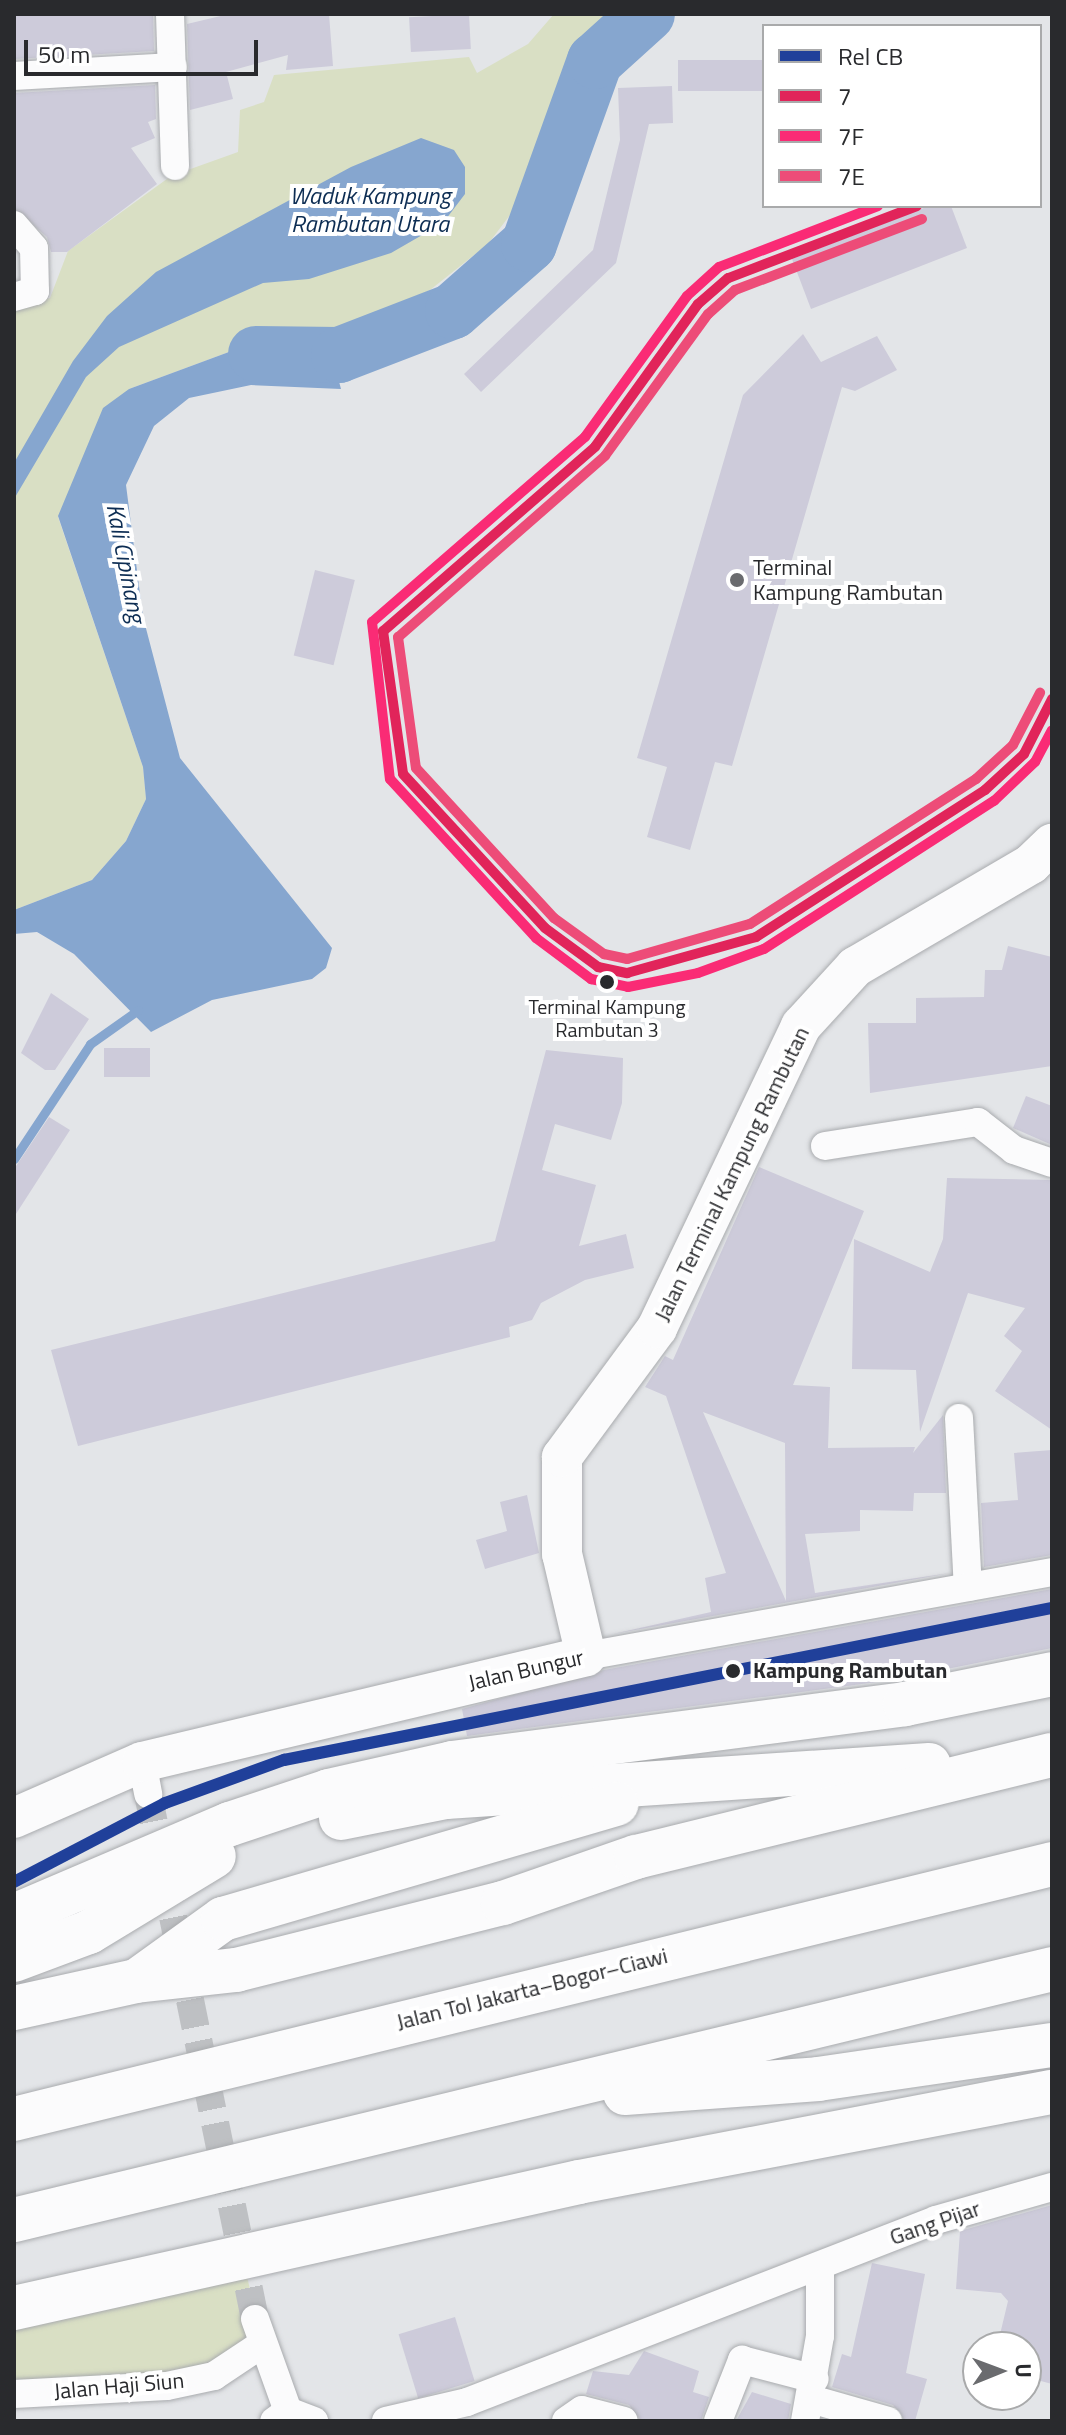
<!DOCTYPE html>
<meta charset="utf-8">
<style>
body{margin:0}
#map{position:relative;width:1066px;height:2435px;overflow:hidden;background:#e3e5e8;font-family:"Titillium Web",sans-serif}
div>[style]{position:absolute}
[style*='--x']{left:calc(var(--x)*1px);top:calc(var(--y)*1px);width:calc(var(--w)*1px);rotate:calc(var(--a)*1deg)}
.green>*{inset:0;background:#d9dfc4}
.water>*{inset:0;background:#86a6cf}
.stream>*{height:9px;margin:-4.5px;padding:0 4.5px;transform-origin:4.5px;border-radius:4.5px;background:#86a6cf}
.river>*{height:56px;margin:-28px;padding:0 28px;transform-origin:28px;border-radius:28px;background:#86a6cf}
.building>*{inset:0;background:#cdcbda;transform-origin:0 0}
.street-tunnel>*{height:28px;margin-top:-14px;transform-origin:0;background:repeating-linear-gradient(90deg,#bec0c3 0 28px,transparent 0 42px)}
.roads{filter:drop-shadow(0 0 2px #a9abae) drop-shadow(0 0 2px #a9abae)}
.street>*{height:28px;margin:-14px;padding:0 14px;transform-origin:14px;border-radius:14px;background:#fbfbfc}
.secondary>*{height:40px;margin:-20px;padding:0 20px;transform-origin:20px;border-radius:20px;background:#fbfbfc}
.highway>*{height:44px;margin:-22px;padding:0 22px;transform-origin:22px;border-radius:22px;background:#fbfbfc}
.bus-1>*{height:10px;margin:-5px;padding:0 5px;transform-origin:5px;border-radius:5px;background:#e1245a}
.bus-2>*{height:10px;margin:-5px;padding:0 5px;transform-origin:5px;border-radius:5px;background:#fa2b75}
.bus-3>*{height:10px;margin:-5px;padding:0 5px;transform-origin:5px;border-radius:5px;background:#ed4c78}
.rail-1>*{height:12px;margin:-6px;padding:0 6px;transform-origin:6px;border-radius:6px;background:#20409a}
.dots>*{width:22px;height:22px;translate:-50% -50%;box-sizing:border-box;border:4px solid #fff;border-radius:50%}
span{translate:-50% -50%;white-space:nowrap;text-align:center;line-height:1.15;-webkit-text-stroke:8px #fff;paint-order:stroke}
.bus-label{font-size:20px;color:#292a2d}
.poi-label{font-size:22px;color:#292a2d}
.left{translate:0 -50%;text-align:left}
.street-label{font-size:22px;color:#292a2d}
.stop-label{font-size:22px;color:#292a2d;font-weight:700}
.water-label{font-size:24px;color:#0d2d53;font-style:italic}
.frame{position:absolute;inset:0;border:16px solid #292a2d;pointer-events:none}
.legend{position:absolute;left:762px;top:24px;width:280px;height:184px;box-sizing:border-box;background:#fff;border:2px solid #a9aaab;margin:0;padding:10px 14px;list-style:none;font-size:24px;color:#292a2d}
.legend li{display:flex;align-items:center;gap:16px;height:40px}
.legend b{width:40px;border:2px solid #a9aaab}
.north{position:absolute;left:962px;top:2331px;width:80px;height:80px;box-sizing:border-box;background:#fff;border:2px solid #a9aaab;border-radius:50%;rotate:89deg;font-size:22px;font-weight:700;line-height:32px;text-align:center;color:#292a2d}
.north::after{content:'';display:block;margin:auto;width:28px;height:36px;background:#6a6b6e;clip-path:polygon(50% 0,100% 100%,50% 72%,0 100%)}
.scale{position:absolute;left:24px;top:40px;width:234px;height:36px;box-sizing:border-box;border:4px solid #292a2d;border-top:0;padding-left:10px;font-size:24px;line-height:28px;white-space:nowrap;color:#292a2d;-webkit-text-stroke:6px #fff;paint-order:stroke}
</style>
<div id="map">
<div class="green">
<div style="clip-path:polygon(554px 14px,620px 14px,583px 50px,522px 199px,488px 244px,430px 290px,328px 340px,237px 349px,129px 389px,58px 517px,143px 767px,146px 799px,126px 841px,92px 880px,14px 910px,14px 307px,50px 298px,68px 251px,171px 176px,238px 152px,240px 110px,264px 102px,274px 75px,469px 57px,477px 73px,528px 44px)"></div>
<div style="clip-path:polygon(243px 2258px,262px 2344px,214px 2376px,14px 2394px,14px 2308px)"></div>
</div>
<div class="water">
<div style="clip-path:polygon(421px 138px,454px 150px,465px 167px,465px 194px,443px 223px,391px 253px,309px 279px,263px 283px,119px 347px,86px 377px,14px 499px,14px 463px,73px 361px,107px 316px,156px 272px,351px 167px)"></div>
<div style="clip-path:polygon(328px 340px,341px 389px,251px 385px,189px 398px,154px 426px,126px 485px,143px 617px,180px 758px,332px 948px,326px 968px,312px 979px,212px 1000px,151px 1032px,74px 954px,37px 932px,14px 934px,14px 910px,92px 880px,126px 841px,146px 799px,143px 767px,58px 516px,103px 408px,129px 389px,237px 349px)"></div>
</div>
<div class="stream">
<div style="--x:14;--y:1159;--w:138;--a:-56.5"></div>
<div style="--x:90;--y:1044;--w:59;--a:-35.3"></div>
</div>
<div class="river">
<div style="--x:256;--y:354;--w:83;--a:0.7"></div>
<div style="--x:339;--y:355;--w:122;--a:-21.1"></div>
<div style="--x:453;--y:311;--w:101;--a:-41.4"></div>
<div style="--x:529;--y:244;--w:195;--a:-70.2"></div>
<div style="--x:595;--y:61;--w:70;--a:-42.1"></div>
</div>
<div class="building">
<div style="clip-path:polygon(14px 14px,153px 14px,154px 51px,14px 59px)"></div>
<div style="clip-path:polygon(229px 14px,329px 14px,333px 66px,286px 70px,288px 55px,226px 72px,233px 99px,190px 110px,187px 24px)"></div>
<div style="left:469px;top:14px;width:35px;height:60px;rotate:87deg"></div>
<div style="left:764px;top:60px;width:31px;height:86px;rotate:90deg"></div>
<div style="clip-path:polygon(155px 85px,156px 119px,148px 122px,155px 138px,131px 148px,157px 184px,67px 252px,51px 252px,47px 237px,15px 209px,14px 93px)"></div>
<div style="clip-path:polygon(672px 86px,673px 123px,649px 124px,616px 263px,481px 392px,464px 374px,593px 250px,620px 140px,618px 88px)"></div>
<div style="clip-path:polygon(929px 206px,951px 206px,967px 248px,811px 309px,792px 259px)"></div>
<div style="clip-path:polygon(803px 334px,821px 362px,877px 336px,897px 370px,855px 391px,842px 387px,732px 766px,715px 762px,690px 850px,647px 837px,667px 767px,637px 758px,743px 395px)"></div>
<div style="left:315px;top:570px;width:41px;height:88px;rotate:14deg"></div>
<div style="clip-path:polygon(1008px 946px,1052px 957px,1052px 1066px,870px 1093px,868px 1023px,916px 1023px,916px 998px,984px 997px,985px 970px,1002px 970px)"></div>
<div style="clip-path:polygon(51px 993px,89px 1019px,55px 1070px,45px 1070px,21px 1053px)"></div>
<div style="left:104px;top:1048px;width:46px;height:29px"></div>
<div style="clip-path:polygon(546px 1050px,623px 1058px,622px 1103px,611px 1140px,555px 1124px,542px 1170px,596px 1185px,579px 1246px,626px 1234px,634px 1268px,585px 1280px,541px 1303px,532px 1320px,509px 1327px,510px 1337px,78px 1446px,51px 1350px,495px 1241px)"></div>
<div style="clip-path:polygon(1026px 1096px,1052px 1106px,1052px 1145px,1013px 1128px)"></div>
<div style="clip-path:polygon(49px 1117px,70px 1130px,14px 1217px,14px 1169px)"></div>
<div style="clip-path:polygon(evenodd,759px 1167px,864px 1211px,793px 1385px,830px 1387px,828px 1448px,915px 1447px,913px 1453px,943px 1415px,946px 1493px,914px 1493px,913px 1511px,860px 1510px,860px 1531px,805px 1534px,815px 1593px,950px 1573px,613px 1634px,711px 1612px,705px 1578px,726px 1573px,666px 1396px,645px 1387px,665px 1356px,673px 1360px,759px 1167px,703px 1412px,785px 1443px,786px 1601px,703px 1412px)"></div>
<div style="clip-path:polygon(947px 1178px,1052px 1180px,1052px 1430px,995px 1391px,1022px 1351px,1004px 1336px,1025px 1308px,968px 1293px,920px 1432px,916px 1370px,852px 1369px,854px 1239px,930px 1272px,943px 1239px)"></div>
<div style="clip-path:polygon(1052px 1450px,1052px 1555px,984px 1567px,981px 1503px,1018px 1500px,1014px 1453px)"></div>
<div style="clip-path:polygon(527px 1495px,539px 1553px,485px 1569px,476px 1540px,507px 1531px,500px 1502px)"></div>
<div style="clip-path:polygon(1052px 1589px,1052px 1648px,892px 1680px,467px 1736px,462px 1709px,604px 1670px)"></div>
<div style="clip-path:polygon(1052px 2205px,1052px 2384px,1026px 2377px,1026px 2347px,997px 2347px,1008px 2301px,1001px 2293px,956px 2289px,960px 2231px)"></div>
<div style="clip-path:polygon(872px 2263px,925px 2274px,906px 2373px,927px 2379px,915px 2421px,905px 2421px,893px 2405px,832px 2387px,842px 2354px,851px 2357px)"></div>
<div style="left:455px;top:2317px;width:67px;height:59px;rotate:73deg"></div>
<div style="clip-path:polygon(644px 2351px,699px 2371px,693px 2392px,709px 2397px,701px 2421px,641px 2421px,629px 2405px,586px 2394px,593px 2371px,629px 2375px)"></div>
<div style="clip-path:polygon(752px 2392px,791px 2404px,788px 2421px,736px 2421px)"></div>
</div>
<div class="street-tunnel">
<div style="--x:148;--y:1794;--w:536;--a:78.48"></div>
</div>
<div class="roads">
<div class="street">
<div style="--x:170;--y:14;--w:152;--a:88.1"></div>
<div style="--x:14;--y:76;--w:159;--a:-3.2"></div>
<div style="--x:14;--y:225;--w:30;--a:49"></div>
<div style="--x:34;--y:248;--w:43;--a:88.7"></div>
<div style="--x:35;--y:291;--w:22;--a:164"></div>
<div style="--x:825;--y:1146;--w:155;--a:-8.9"></div>
<div style="--x:978;--y:1122;--w:46;--a:37.9"></div>
<div style="--x:1014;--y:1150;--w:40;--a:18.9"></div>
<div style="--x:959;--y:1418;--w:169;--a:87"></div>
<div style="--x:586;--y:1656;--w:474;--a:-10.2"></div>
<div style="--x:142;--y:1762;--w:33;--a:79"></div>
<div style="--x:255;--y:2319;--w:98;--a:70.3"></div>
<div style="--x:288;--y:2411;--w:17;--a:144"></div>
<div style="--x:14;--y:2394;--w:153;--a:-3"></div>
<div style="--x:167;--y:2386;--w:48;--a:-12"></div>
<div style="--x:214;--y:2376;--w:58;--a:-33.7"></div>
<div style="--x:811;--y:2399;--w:80;--a:15.9"></div>
<div style="--x:288;--y:2411;--w:28;--a:21"></div>
<div style="--x:386;--y:2421;--w:83;--a:-13.2"></div>
<div style="--x:467;--y:2402;--w:503;--a:-21.21"></div>
<div style="--x:936;--y:2220;--w:121;--a:-15.9"></div>
<div style="--x:566;--y:2421;--w:19;--a:-35"></div>
<div style="--x:582;--y:2410;--w:43;--a:14.7"></div>
<div style="--x:718;--y:2421;--w:66;--a:-68.5"></div>
<div style="--x:742;--y:2360;--w:75;--a:14.6"></div>
<div style="--x:805;--y:2421;--w:86;--a:-80"></div>
<div style="--x:820;--y:2336;--w:70;--a:-90"></div>
</div>
<div class="secondary">
<div style="--x:14;--y:1818;--w:140;--a:-23.6"></div>
<div style="--x:142;--y:1762;--w:456;--a:-13.4"></div>
<div style="--x:586;--y:1656;--w:105;--a:-103.2"></div>
<div style="--x:562;--y:1554;--w:97;--a:-90"></div>
<div style="--x:562;--y:1457;--w:160;--a:-53.6"></div>
<div style="--x:657;--y:1328;--w:335;--a:-64.5"></div>
<div style="--x:801;--y:1026;--w:80;--a:-47.5"></div>
<div style="--x:855;--y:967;--w:204;--a:-30.3"></div>
<div style="--x:1031;--y:864;--w:29;--a:-44"></div>
</div>
<div class="highway">
<div style="--x:341;--y:1818;--w:107;--a:-11.3"></div>
<div style="--x:446;--y:1797;--w:484;--a:-3.8"></div>
<div style="--x:14;--y:1916;--w:235;--a:-23.1"></div>
<div style="--x:230;--y:1824;--w:104;--a:-18.4"></div>
<div style="--x:329;--y:1791;--w:126;--a:-12.8"></div>
<div style="--x:452;--y:1763;--w:457;--a:-7.4"></div>
<div style="--x:905;--y:1704;--w:150;--a:-11.5"></div>
<div style="--x:14;--y:1960;--w:80;--a:-20.5"></div>
<div style="--x:89;--y:1932;--w:146;--a:-31.3"></div>
<div style="--x:138;--y:1980;--w:105;--a:-35.7"></div>
<div style="--x:223;--y:1919;--w:410;--a:-16.3"></div>
<div style="--x:14;--y:2008;--w:125;--a:-12.5"></div>
<div style="--x:136;--y:1981;--w:101;--a:-6.3"></div>
<div style="--x:236;--y:1970;--w:275;--a:-14.1"></div>
<div style="--x:503;--y:1903;--w:141;--a:-19.1"></div>
<div style="--x:636;--y:1857;--w:428;--a:-13.8"></div>
<div style="--x:625;--y:2093;--w:194;--a:-4.1"></div>
<div style="--x:818;--y:2079;--w:236;--a:-8.3"></div>
<div style="--x:14;--y:2119;--w:1069;--a:-13.8"></div>
<div style="--x:14;--y:2220;--w:1068;--a:-13.59"></div>
<div style="--x:14;--y:2308;--w:579;--a:-12.57"></div>
<div style="--x:579;--y:2182;--w:481;--a:-10.8"></div>
</div>
</div>
<div class="bus-1">
<div style="--x:917;--y:206;--w:202;--a:159.1"></div>
<div style="--x:728;--y:278;--w:40;--a:139"></div>
<div style="--x:698;--y:304;--w:176;--a:125.8"></div>
<div style="--x:595;--y:447;--w:281;--a:139"></div>
<div style="--x:383;--y:631;--w:144;--a:82"></div>
<div style="--x:403;--y:774;--w:209;--a:47.3"></div>
<div style="--x:545;--y:928;--w:66;--a:36.3"></div>
<div style="--x:598;--y:967;--w:30;--a:12"></div>
<div style="--x:627;--y:973;--w:134;--a:-15.6"></div>
<div style="--x:756;--y:937;--w:272;--a:-32.7"></div>
<div style="--x:985;--y:790;--w:53;--a:-42.7"></div>
<div style="--x:1024;--y:754;--w:62;--a:-63"></div>
</div>
<div class="bus-2">
<div style="--x:878;--y:206;--w:170;--a:159"></div>
<div style="--x:719;--y:267;--w:43;--a:137.8"></div>
<div style="--x:687;--y:296;--w:174;--a:125.9"></div>
<div style="--x:585;--y:437;--w:282;--a:139"></div>
<div style="--x:372;--y:622;--w:158;--a:83.5"></div>
<div style="--x:390;--y:779;--w:216;--a:47.4"></div>
<div style="--x:536;--y:938;--w:69;--a:36.7"></div>
<div style="--x:591;--y:979;--w:38;--a:12"></div>
<div style="--x:628;--y:987;--w:71;--a:-11.3"></div>
<div style="--x:698;--y:973;--w:70;--a:-20"></div>
<div style="--x:764;--y:949;--w:274;--a:-32.8"></div>
<div style="--x:994;--y:801;--w:57;--a:-43.6"></div>
<div style="--x:1035;--y:762;--w:36;--a:-62"></div>
</div>
<div class="bus-3">
<div style="--x:922;--y:219;--w:200;--a:159.2"></div>
<div style="--x:735;--y:290;--w:36;--a:138"></div>
<div style="--x:708;--y:314;--w:175;--a:126"></div>
<div style="--x:605;--y:456;--w:275;--a:138.8"></div>
<div style="--x:398;--y:637;--w:132;--a:82.2"></div>
<div style="--x:416;--y:768;--w:204;--a:47.4"></div>
<div style="--x:554;--y:918;--w:62;--a:35.8"></div>
<div style="--x:604;--y:954;--w:24;--a:12"></div>
<div style="--x:627;--y:959;--w:128;--a:-15.9"></div>
<div style="--x:750;--y:924;--w:269;--a:-32.7"></div>
<div style="--x:976;--y:779;--w:50;--a:-42.6"></div>
<div style="--x:1013;--y:745;--w:59;--a:-62.6"></div>
</div>
<div class="rail-1">
<div style="--x:14;--y:1882;--w:170;--a:-27.6"></div>
<div style="--x:165;--y:1803;--w:127;--a:-19.9"></div>
<div style="--x:284;--y:1760;--w:783;--a:-11.2"></div>
</div>
<div class="dots">
<div style="left:737px;top:580px;background:#6a6b6e"></div>
<div style="left:607px;top:982px;background:#292a2d"></div>
<div style="left:733px;top:1671px;background:#292a2d"></div>
</div>
<div class="bus-label">
<span style="left:607px;top:1018px">Terminal Kampung<br>Rambutan 3</span>
</div>
<div class="poi-label">
<span class="left" style="left:753px;top:580px">Terminal<br>Kampung Rambutan</span>
</div>
<div class="street-label">
<span style="left:732px;top:1174px;rotate:-64deg">Jalan Terminal Kampung Rambutan</span>
<span style="left:526px;top:1670px;rotate:-13deg">Jalan Bungur</span>
<span style="left:532px;top:1989px;rotate:-14deg">Jalan Tol Jakarta–Bogor–Ciawi</span>
<span style="left:935px;top:2223px;rotate:-19deg">Gang Pijar</span>
<span style="left:119px;top:2386px;rotate:-5deg">Jalan Haji Siun</span>
</div>
<div class="stop-label">
<span class="left" style="left:753px;top:1671px">Kampung Rambutan</span>
</div>
<div class="water-label">
<span style="left:370px;top:210px">Waduk Kampung<br>Rambutan Utara</span>
<span style="left:126px;top:563px;rotate:79deg">Kali Cipinang</span>
</div>
<div class="frame"></div>
<ul class="legend">
<li><b style="height:10px;background:#20409a"></b>Rel CB</li>
<li><b style="height:10px;background:#e1245a"></b>7</li>
<li><b style="height:10px;background:#fa2b75"></b>7F</li>
<li><b style="height:10px;background:#ed4c78"></b>7E</li>
</ul>
<div class="north">U</div>
<div class="scale">50 m</div>
</div>
